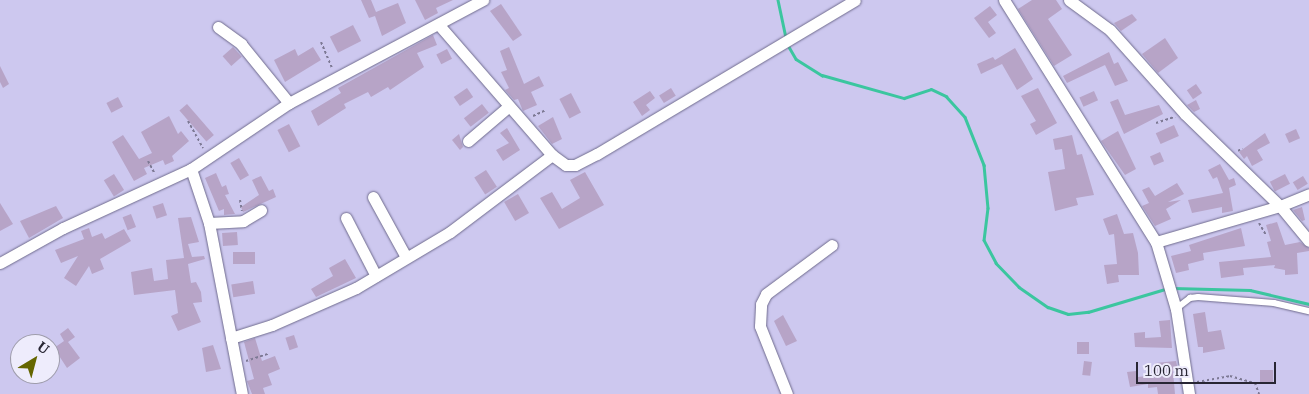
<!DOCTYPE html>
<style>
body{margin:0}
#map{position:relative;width:1309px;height:394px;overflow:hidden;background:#cdc8ef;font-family:"IBM Plex Serif",serif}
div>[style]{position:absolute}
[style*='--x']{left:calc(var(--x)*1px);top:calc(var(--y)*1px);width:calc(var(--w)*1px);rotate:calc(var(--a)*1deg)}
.stream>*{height:2.5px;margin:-1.25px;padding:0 1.25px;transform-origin:1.25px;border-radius:1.25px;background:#3bc69f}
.building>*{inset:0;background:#b7a4c7;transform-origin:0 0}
.path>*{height:2px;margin-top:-1px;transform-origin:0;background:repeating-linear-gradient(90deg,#7d7994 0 2.5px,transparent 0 5px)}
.roads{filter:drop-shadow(0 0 1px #6f6b8d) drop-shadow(0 0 1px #6f6b8d)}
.lane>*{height:5.5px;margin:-2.75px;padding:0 2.75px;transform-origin:2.75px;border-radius:2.75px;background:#fff}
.street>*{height:11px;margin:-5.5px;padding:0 5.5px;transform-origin:5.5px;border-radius:5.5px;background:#fff}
span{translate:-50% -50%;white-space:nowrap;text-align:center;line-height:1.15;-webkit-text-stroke:4px #eeecfc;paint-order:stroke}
.north{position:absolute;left:10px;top:334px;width:50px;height:50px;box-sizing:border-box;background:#eeecfc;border:1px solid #9f9dac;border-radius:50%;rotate:37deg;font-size:14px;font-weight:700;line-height:20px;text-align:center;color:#282634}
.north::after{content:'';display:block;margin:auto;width:18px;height:22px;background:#646500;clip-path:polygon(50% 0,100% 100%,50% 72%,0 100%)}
.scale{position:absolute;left:1136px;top:362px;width:140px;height:22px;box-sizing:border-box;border:2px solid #282634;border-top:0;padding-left:6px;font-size:15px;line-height:18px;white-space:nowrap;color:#282634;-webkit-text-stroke:4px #eeecfc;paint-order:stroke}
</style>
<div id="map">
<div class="stream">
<div style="--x:778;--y:0;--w:39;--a:78"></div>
<div style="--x:788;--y:45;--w:16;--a:60"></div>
<div style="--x:796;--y:59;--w:31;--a:32"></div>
<div style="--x:822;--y:75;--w:85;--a:15.7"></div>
<div style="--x:904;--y:98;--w:28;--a:-18"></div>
<div style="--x:931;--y:89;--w:17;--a:25"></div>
<div style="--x:946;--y:96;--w:28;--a:48"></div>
<div style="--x:965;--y:117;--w:52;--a:68.4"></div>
<div style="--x:984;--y:165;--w:43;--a:84.7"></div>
<div style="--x:988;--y:208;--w:32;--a:97"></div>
<div style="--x:984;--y:240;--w:26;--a:62"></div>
<div style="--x:996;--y:263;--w:33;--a:46"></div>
<div style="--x:1019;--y:287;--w:35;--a:35"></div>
<div style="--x:1048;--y:307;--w:21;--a:19"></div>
<div style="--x:1068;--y:314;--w:20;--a:-6"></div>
<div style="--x:1088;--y:312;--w:80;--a:-16.6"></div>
<div style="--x:1173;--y:288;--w:77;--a:1.5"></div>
<div style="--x:1250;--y:290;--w:61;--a:13.3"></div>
</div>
<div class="building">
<div style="clip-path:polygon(361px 0,371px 0,376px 12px,398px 3px,406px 23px,382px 36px,375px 16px,369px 18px)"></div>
<div style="clip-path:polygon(415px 0,453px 0,436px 8px,438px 13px,425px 20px)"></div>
<div style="clip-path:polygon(1032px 0,1056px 0,1062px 9px,1048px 19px,1072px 55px,1054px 66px,1018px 9px)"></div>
<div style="clip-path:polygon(501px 4px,522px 35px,513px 41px,490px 11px)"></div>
<div style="clip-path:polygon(990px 6px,997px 15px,988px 22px,996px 33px,989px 38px,974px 18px)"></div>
<div style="clip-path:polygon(1132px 14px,1137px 20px,1121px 31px,1114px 23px)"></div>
<div style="left:353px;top:25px;width:18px;height:26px;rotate:63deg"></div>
<div style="clip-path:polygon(433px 35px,437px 45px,417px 53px,424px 67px,390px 90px,388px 87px,371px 97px,368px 92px,344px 104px,346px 108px,318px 126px,311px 111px,341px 93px,338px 88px)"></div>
<div style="clip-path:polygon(1165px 38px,1178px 58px,1158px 73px,1142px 54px)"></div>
<div style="left:233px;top:47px;width:13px;height:14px;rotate:48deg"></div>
<div style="clip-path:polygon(313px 47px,321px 60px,285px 82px,274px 60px,295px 49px,298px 56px)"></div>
<div style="clip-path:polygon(509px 47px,524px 84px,539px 76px,544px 86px,531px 92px,537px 105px,523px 111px,518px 99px,514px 100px,505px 90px,509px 88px,501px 72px,507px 70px,500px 51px)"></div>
<div style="clip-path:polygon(1015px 48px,1033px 79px,1017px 90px,1002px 64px,981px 74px,977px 64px,993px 57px,995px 60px)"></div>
<div style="left:447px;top:49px;width:11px;height:12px;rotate:63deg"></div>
<div style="clip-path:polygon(1109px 52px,1114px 64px,1118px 62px,1128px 81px,1115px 86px,1105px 65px,1067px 83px,1063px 76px)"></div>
<div style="clip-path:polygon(0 66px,9px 84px,3px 88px,0 82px)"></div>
<div style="left:1196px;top:84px;width:11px;height:11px;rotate:56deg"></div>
<div style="left:467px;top:88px;width:11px;height:16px;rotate:56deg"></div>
<div style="left:671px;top:88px;width:9px;height:14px;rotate:58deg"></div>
<div style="clip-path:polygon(1038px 88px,1057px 123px,1036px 135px,1030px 124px,1036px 121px,1021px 96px)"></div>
<div style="clip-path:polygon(650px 91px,655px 98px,646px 105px,650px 110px,642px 116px,633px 102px)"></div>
<div style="left:1094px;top:91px;width:10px;height:16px;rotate:66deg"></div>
<div style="left:571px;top:93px;width:22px;height:13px;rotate:63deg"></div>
<div style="left:118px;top:97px;width:11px;height:13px;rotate:63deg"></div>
<div style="clip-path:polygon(1118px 99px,1125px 115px,1159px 105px,1163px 114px,1124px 134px,1110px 102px)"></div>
<div style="clip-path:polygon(1196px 100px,1200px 109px,1194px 112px,1187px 105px)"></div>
<div style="left:187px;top:104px;width:41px;height:10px;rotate:49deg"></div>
<div style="left:482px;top:104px;width:11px;height:23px;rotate:52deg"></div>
<div style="clip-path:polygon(169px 116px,178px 134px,181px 131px,189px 141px,172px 156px,174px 161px,165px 165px,163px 160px,144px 168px,147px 174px,134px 181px,112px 142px,123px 135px,139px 159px,152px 153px,141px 132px)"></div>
<div style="clip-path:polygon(553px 117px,562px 139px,552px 144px,538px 126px)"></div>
<div style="left:289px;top:124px;width:25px;height:13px;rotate:63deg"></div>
<div style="left:1174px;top:125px;width:12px;height:20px;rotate:66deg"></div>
<div style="clip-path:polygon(507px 128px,520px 150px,503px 161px,496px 150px,509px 143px,500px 133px)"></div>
<div style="left:1296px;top:129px;width:10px;height:12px;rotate:66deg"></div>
<div style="clip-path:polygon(1118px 131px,1136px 169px,1125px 175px,1101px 141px)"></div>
<div style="clip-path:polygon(1265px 133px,1270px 143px,1257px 150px,1263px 160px,1252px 166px,1247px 156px,1244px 159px,1239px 152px)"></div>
<div style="clip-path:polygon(459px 134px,463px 147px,460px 150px,452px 140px)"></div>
<div style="clip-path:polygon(1072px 135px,1077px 155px,1082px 154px,1094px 195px,1076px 198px,1078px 205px,1055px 211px,1048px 172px,1065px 169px,1062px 149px,1055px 150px,1053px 139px)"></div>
<div style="left:1160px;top:152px;width:10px;height:11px;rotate:66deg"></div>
<div style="left:239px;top:158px;width:20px;height:10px;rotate:60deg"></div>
<div style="clip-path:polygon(1220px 164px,1229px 180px,1234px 178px,1236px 185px,1229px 188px,1233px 211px,1222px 213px,1222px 207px,1192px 213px,1188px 200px,1223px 193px,1217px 177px,1213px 179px,1208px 170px)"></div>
<div style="left:486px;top:170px;width:20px;height:14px;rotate:57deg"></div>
<div style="clip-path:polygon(585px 172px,604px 205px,559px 229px,540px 198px,552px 192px,562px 209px,580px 198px,570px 180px)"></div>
<div style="clip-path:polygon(216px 173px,222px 187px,226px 185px,229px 194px,225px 195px,235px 214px,224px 215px,224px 209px,219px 211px,205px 178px)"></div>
<div style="left:114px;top:174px;width:19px;height:12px;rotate:58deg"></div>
<div style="left:1285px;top:174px;width:11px;height:17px;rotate:63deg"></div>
<div style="clip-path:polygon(261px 176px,269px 191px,273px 189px,276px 197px,243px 212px,241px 207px,259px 195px,252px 180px)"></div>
<div style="left:1303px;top:176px;width:9px;height:12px;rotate:58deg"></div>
<div style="clip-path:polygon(1177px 183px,1184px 194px,1168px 202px,1181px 200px,1166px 209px,1171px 219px,1155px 226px,1142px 206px,1149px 203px,1142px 190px,1149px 187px,1155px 196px)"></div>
<div style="left:518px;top:194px;width:22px;height:16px;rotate:60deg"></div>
<div style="clip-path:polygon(0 203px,13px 224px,0 231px)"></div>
<div style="left:163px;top:203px;width:13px;height:11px;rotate:72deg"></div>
<div style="clip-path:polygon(56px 206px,63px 218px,29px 238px,20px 221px)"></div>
<div style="clip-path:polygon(1302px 207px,1305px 220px,1302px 221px,1293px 210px)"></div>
<div style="left:131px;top:214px;width:14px;height:9px;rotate:69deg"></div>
<div style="clip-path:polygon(1117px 214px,1124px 234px,1133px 233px,1138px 253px,1139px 275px,1118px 275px,1119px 282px,1107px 284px,1104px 265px,1117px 264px,1114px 234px,1109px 235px,1103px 219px)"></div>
<div style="clip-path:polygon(191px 217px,199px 242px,188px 244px,192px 257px,204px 256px,205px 259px,188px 264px,191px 283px,196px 282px,201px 292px,202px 302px,193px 303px,201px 322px,178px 331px,171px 316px,178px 313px,175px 290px,134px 295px,131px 272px,152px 268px,154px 281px,168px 279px,166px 260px,184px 258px,178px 218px)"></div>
<div style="clip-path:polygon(1277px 222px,1285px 245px,1300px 242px,1309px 248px,1309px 251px,1297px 253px,1298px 274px,1285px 275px,1285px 270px,1274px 268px,1275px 265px,1243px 268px,1244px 275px,1221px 278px,1219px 262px,1271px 257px,1267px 242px,1271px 241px,1266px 225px)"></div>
<div style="clip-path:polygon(89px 228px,92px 237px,102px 233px,105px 239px,124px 229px,131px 241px,100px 259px,104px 269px,92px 274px,89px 266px,76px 286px,64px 278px,78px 256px,61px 263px,55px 250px,84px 239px,81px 231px)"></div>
<div style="clip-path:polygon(1241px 228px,1245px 246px,1203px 253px,1204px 260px,1188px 264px,1189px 270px,1176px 273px,1171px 256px,1191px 251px,1189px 245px)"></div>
<div style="left:237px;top:232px;width:13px;height:15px;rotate:86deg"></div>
<div style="left:233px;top:252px;width:22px;height:12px"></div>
<div style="clip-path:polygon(345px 259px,356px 278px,316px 297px,311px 289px,333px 276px,329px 268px)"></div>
<div style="left:253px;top:281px;width:13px;height:22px;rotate:81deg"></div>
<div style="clip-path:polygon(1205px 312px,1208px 332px,1221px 330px,1225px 349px,1203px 353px,1203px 347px,1198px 347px,1193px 314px)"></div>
<div style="clip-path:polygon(783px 315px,797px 341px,786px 346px,774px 321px)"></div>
<div style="clip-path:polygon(1170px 320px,1172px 348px,1135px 347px,1134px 333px,1145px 332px,1145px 338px,1161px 337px,1159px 321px)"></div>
<div style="clip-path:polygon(68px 328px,75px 337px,68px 342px,80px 358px,67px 368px,54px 348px,64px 341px,60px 334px)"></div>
<div style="left:294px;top:335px;width:13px;height:9px;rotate:72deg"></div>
<div style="clip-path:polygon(255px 338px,262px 361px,275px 356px,280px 369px,268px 374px,272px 385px,263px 388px,265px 394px,252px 394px,247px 381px,254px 379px,244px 342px)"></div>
<div style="left:1077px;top:342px;width:12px;height:12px"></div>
<div style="clip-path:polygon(213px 345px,221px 369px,206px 372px,202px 348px)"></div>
<div style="left:1084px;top:361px;width:8px;height:14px;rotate:7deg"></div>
<div style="clip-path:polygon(1176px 361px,1178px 370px,1173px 371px,1175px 394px,1158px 394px,1157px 387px,1148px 388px,1148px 384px,1130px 387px,1127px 372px,1136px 371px,1138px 377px,1156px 375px,1155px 363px)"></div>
<div style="left:1260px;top:370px;width:13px;height:13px"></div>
</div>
<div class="path">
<div style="--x:321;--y:42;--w:28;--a:67"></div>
<div style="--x:533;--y:116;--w:14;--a:-25"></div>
<div style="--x:188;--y:121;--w:31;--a:61"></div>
<div style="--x:1156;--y:123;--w:20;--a:-18"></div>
<div style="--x:1238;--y:151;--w:5;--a:-37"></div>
<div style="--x:148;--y:161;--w:15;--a:62"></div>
<div style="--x:240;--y:200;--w:11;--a:80"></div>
<div style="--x:1259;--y:223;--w:14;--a:60"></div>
<div style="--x:246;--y:361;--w:23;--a:-18"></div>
<div style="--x:1197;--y:382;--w:34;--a:-10"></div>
<div style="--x:1230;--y:376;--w:26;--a:16"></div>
<div style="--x:1255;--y:383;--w:12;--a:70"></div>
</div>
<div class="roads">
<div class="lane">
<div style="--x:1176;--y:309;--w:18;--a:-38"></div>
<div style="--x:1190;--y:298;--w:8;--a:-7"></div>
<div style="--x:1198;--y:297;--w:76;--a:4.5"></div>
<div style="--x:1274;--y:303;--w:36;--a:13"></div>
</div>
<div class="street">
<div style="--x:1004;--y:0;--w:286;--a:57.9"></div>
<div style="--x:1156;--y:242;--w:129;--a:-16.2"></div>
<div style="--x:1280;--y:206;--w:31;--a:-22"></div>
<div style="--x:1069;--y:0;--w:51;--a:36.2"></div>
<div style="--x:1110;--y:30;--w:113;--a:48.2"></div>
<div style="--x:1185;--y:114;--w:132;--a:44.1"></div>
<div style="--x:1280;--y:206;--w:45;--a:50.4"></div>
<div style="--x:439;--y:25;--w:172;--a:49"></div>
<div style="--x:218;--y:27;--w:29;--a:36"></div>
<div style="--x:241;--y:44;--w:76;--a:50.9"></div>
<div style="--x:468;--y:141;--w:52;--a:-40.4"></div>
<div style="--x:191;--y:169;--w:57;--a:71.6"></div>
<div style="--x:209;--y:223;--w:174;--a:79.1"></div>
<div style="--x:373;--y:197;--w:68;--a:61.2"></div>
<div style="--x:346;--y:218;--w:65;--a:62.7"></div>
<div style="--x:209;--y:223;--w:34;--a:-3"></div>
<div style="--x:243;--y:221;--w:21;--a:-31"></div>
<div style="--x:1156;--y:242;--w:70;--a:73.4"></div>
<div style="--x:1176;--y:309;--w:86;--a:81.3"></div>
<div style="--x:0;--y:263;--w:72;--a:-29.1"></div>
<div style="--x:63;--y:228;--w:141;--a:-24.7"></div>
<div style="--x:191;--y:169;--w:118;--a:-34"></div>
<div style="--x:289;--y:103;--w:220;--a:-28"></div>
<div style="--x:231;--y:338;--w:43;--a:-17.6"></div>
<div style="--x:272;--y:325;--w:92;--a:-23.8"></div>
<div style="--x:356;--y:288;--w:109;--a:-30.8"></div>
<div style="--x:450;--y:232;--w:128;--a:-37"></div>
<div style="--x:552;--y:155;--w:17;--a:36"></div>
<div style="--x:566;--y:165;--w:9;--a:0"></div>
<div style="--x:575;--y:165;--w:25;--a:-27"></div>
<div style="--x:597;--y:154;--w:300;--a:-30.8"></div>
<div style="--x:787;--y:394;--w:73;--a:-111.7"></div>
<div style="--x:760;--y:326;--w:22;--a:-87"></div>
<div style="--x:761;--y:304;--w:11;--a:-63"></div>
<div style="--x:766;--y:294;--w:82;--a:-36.6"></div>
</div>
</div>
<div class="north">U</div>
<div class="scale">100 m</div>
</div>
